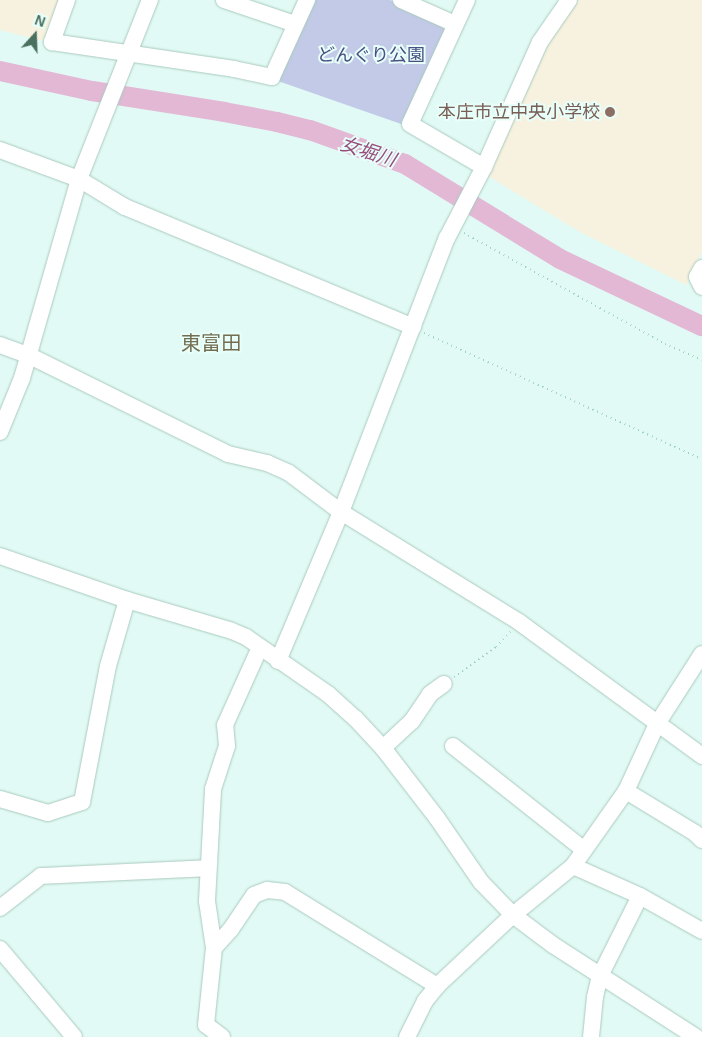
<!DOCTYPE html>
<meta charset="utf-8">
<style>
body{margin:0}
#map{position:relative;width:702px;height:1037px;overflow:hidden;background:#e2faf5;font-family:Arial,"Noto Sans JP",sans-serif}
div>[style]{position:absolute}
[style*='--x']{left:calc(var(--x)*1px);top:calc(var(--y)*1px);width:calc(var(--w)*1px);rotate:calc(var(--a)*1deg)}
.education>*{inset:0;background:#f7f2df}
.green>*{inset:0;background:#c2cae7}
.river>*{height:20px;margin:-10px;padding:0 10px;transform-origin:10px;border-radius:10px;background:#e2b8d5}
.path>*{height:2px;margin-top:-1px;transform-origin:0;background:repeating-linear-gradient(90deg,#9fd3bd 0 1px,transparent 0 5px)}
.roads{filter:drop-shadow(0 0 1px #aacabe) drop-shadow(0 0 1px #aacabe)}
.minor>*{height:16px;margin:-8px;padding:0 8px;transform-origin:8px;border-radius:8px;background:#fff}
.dots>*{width:14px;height:14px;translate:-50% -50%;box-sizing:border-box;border:2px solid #e8fef9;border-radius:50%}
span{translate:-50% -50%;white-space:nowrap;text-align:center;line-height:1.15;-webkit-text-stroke:4px #e8fef9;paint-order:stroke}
.park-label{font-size:18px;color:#494f81}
.education-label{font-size:18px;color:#785e54}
.right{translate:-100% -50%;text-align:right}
.water-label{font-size:19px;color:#974f7e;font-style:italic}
.quarter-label{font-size:20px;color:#736e51}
.north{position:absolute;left:10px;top:10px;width:50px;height:50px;-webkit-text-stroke:4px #e8fef9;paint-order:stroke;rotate:20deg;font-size:14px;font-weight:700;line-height:20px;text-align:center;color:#4a705f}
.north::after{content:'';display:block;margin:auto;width:18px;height:22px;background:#4a705f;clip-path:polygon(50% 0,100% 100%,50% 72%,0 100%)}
</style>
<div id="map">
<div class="education">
<div style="clip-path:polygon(0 0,63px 0,47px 42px,0 30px)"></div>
<div style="clip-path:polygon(577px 0,702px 0,702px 252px,686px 285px,580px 232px,488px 176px,546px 49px)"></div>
</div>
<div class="green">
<div style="clip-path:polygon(314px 0,390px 0,445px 24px,447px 27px,404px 125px,278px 81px)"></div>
</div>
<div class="river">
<div style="--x:0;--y:71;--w:94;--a:12.3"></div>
<div style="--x:92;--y:91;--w:134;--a:9"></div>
<div style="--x:224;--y:112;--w:54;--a:10.7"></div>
<div style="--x:277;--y:122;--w:34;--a:14"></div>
<div style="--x:310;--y:130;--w:101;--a:19.7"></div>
<div style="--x:405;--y:164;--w:182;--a:31.5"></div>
<div style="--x:560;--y:259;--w:157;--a:25.3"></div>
</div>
<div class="path">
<div style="--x:464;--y:233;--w:230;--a:28.9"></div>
<div style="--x:665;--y:344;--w:40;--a:23.4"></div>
<div style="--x:424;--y:333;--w:305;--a:24.4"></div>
<div style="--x:454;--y:677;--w:52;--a:-35.5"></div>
<div style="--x:496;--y:647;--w:21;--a:-47"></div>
</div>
<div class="roads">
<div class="minor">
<div style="--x:67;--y:0;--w:45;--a:109.7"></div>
<div style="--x:52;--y:42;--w:184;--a:8.4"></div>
<div style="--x:234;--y:69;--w:39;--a:12"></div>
<div style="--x:272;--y:77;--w:85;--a:-65.6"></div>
<div style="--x:224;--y:0;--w:75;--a:18.7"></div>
<div style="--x:401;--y:0;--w:59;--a:24"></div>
<div style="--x:467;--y:0;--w:136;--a:114.7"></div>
<div style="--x:410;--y:124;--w:86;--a:30.2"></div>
<div style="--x:0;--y:150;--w:84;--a:20.2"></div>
<div style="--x:79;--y:179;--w:54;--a:31.3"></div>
<div style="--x:125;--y:207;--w:312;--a:22.6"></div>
<div style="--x:702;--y:268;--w:10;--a:119"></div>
<div style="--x:697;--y:277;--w:11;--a:63"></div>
<div style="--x:0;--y:345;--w:30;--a:20"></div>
<div style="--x:28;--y:355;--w:223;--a:26.3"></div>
<div style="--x:228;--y:454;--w:40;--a:13"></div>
<div style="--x:267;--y:463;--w:24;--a:24"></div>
<div style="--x:289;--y:473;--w:65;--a:36.9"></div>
<div style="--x:341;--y:512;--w:209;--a:31.7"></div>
<div style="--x:519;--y:622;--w:227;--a:36.2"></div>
<div style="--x:0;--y:432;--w:58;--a:-67.8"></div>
<div style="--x:22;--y:378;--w:207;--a:-74"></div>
<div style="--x:79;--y:179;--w:193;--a:-68.4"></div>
<div style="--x:0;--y:556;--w:134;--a:19.1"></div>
<div style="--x:127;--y:600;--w:109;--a:16.4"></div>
<div style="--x:232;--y:631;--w:15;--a:23"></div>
<div style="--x:246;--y:637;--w:100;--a:34.8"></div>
<div style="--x:328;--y:694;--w:36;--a:42"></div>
<div style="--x:355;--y:718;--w:41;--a:47"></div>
<div style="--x:383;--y:748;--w:88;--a:52.4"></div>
<div style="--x:437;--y:818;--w:78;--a:55.5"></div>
<div style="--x:481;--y:882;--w:46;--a:45.9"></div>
<div style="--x:513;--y:915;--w:50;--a:36.9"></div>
<div style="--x:553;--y:945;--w:170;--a:32.8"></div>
<div style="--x:278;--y:661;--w:162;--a:-67.1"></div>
<div style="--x:341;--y:512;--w:294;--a:-68.9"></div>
<div style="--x:447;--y:238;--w:80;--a:-62.5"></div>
<div style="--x:484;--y:167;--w:137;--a:-65.9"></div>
<div style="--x:540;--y:42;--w:51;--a:-55.4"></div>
<div style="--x:453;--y:746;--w:167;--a:38.4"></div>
<div style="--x:383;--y:748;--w:40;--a:-43"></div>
<div style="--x:412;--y:721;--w:32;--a:-56"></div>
<div style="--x:430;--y:694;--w:17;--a:-36"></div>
<div style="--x:626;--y:791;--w:81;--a:31.3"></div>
<div style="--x:695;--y:833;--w:10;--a:45"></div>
<div style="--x:0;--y:799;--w:50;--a:16.3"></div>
<div style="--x:48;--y:813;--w:36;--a:-18"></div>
<div style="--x:82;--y:802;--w:138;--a:-79.2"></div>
<div style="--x:108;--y:666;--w:69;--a:-73.9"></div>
<div style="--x:573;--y:866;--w:73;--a:24.1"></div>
<div style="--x:640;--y:896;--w:71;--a:29.4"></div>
<div style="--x:0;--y:908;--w:52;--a:-38"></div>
<div style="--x:41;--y:876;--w:167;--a:-2.7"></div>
<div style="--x:214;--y:948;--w:25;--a:-48"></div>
<div style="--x:231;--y:929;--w:41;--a:-55.9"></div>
<div style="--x:254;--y:895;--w:14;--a:-21"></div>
<div style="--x:267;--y:890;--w:18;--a:6"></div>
<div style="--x:285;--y:892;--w:179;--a:31.7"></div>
<div style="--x:0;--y:949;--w:115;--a:49.9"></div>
<div style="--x:222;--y:1037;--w:20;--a:-143"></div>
<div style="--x:206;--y:1025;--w:77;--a:-84.1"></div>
<div style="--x:214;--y:948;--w:48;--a:-98.5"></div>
<div style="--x:207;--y:901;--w:112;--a:-86.9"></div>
<div style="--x:213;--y:789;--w:45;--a:-72"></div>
<div style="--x:227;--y:746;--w:21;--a:-95"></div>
<div style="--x:225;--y:725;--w:85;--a:-65.8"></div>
<div style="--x:407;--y:1037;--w:40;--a:-63.4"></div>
<div style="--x:425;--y:1001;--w:19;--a:-51"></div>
<div style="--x:437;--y:986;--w:104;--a:-43.1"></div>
<div style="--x:513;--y:915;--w:77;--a:-39.2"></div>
<div style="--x:573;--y:866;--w:92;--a:-54.8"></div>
<div style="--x:626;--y:791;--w:74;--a:-65.2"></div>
<div style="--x:657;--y:724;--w:83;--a:-57.3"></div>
<div style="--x:591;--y:1037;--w:40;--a:-84.3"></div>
<div style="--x:595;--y:997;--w:22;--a:-77"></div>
<div style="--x:600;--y:976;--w:89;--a:-63.4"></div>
</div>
</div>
<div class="dots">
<div style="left:610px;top:112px;background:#8d6e63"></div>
</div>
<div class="park-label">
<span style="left:371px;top:55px">どんぐり公園</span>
</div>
<div class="education-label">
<span class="right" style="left:600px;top:112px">本庄市立中央小学校</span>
</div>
<div class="water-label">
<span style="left:368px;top:152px;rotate:18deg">女堀川</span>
</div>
<div class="quarter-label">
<span style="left:211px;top:343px">東富田</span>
</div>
<div class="north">N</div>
</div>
